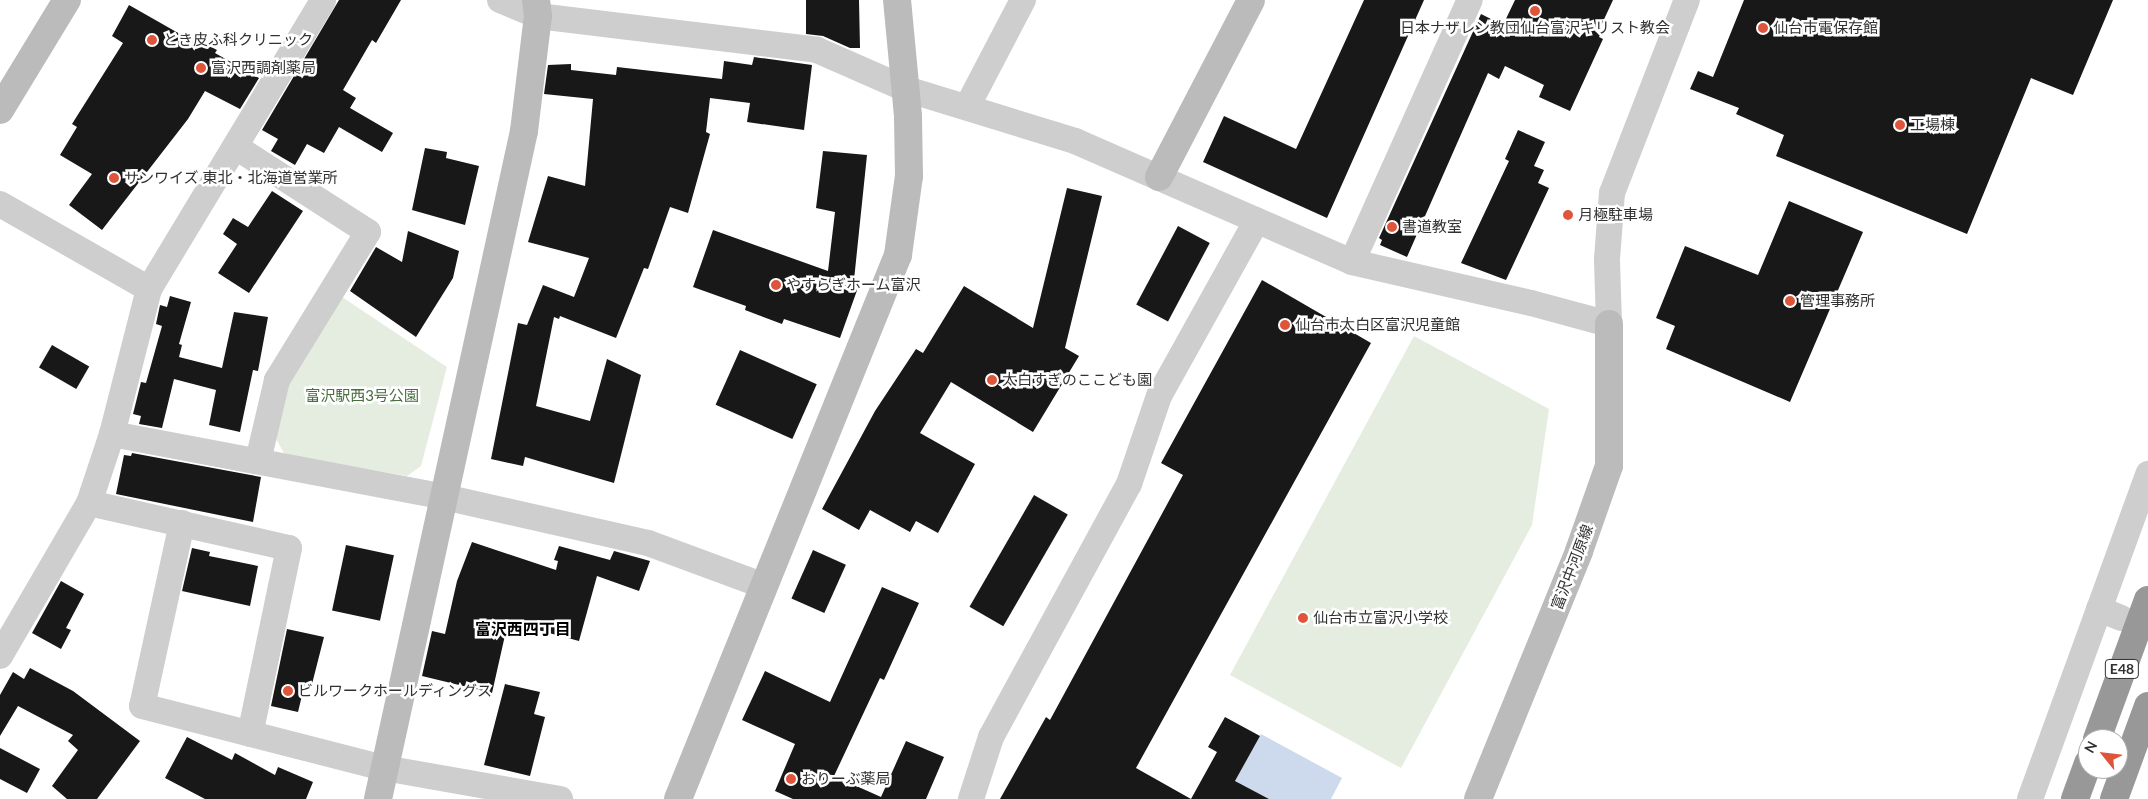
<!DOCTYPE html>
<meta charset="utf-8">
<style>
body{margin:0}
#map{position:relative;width:2148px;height:799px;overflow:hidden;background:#fff;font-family:Lato,"Noto Sans JP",sans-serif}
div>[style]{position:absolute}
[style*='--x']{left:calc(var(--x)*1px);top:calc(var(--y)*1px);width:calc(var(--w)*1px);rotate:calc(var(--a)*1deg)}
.green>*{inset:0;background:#e4ede0}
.water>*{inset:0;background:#cdd9ec}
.building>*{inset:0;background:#181818;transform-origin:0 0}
.street>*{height:26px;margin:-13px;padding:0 13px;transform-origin:13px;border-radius:13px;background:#cecece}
.secondary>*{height:28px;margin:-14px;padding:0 14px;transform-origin:14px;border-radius:14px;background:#bbb}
.highway>*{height:28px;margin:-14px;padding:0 14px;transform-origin:14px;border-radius:14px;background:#989898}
.dots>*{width:14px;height:14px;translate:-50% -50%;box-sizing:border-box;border:2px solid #fff;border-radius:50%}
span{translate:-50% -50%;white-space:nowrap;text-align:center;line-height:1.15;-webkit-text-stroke:5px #fff;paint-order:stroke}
.shield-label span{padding:1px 4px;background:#fff;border:1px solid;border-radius:4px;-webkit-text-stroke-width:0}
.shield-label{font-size:14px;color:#313131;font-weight:700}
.poi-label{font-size:15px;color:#313131}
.left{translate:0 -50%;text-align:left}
.park-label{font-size:15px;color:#4a6c3f}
.street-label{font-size:15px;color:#313131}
.neighbourhood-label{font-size:16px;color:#000;font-weight:700}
.north{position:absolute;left:2078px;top:729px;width:50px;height:50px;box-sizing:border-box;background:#fff;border:1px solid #adadad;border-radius:50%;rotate:299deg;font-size:14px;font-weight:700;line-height:20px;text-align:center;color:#313131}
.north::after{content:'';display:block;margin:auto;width:18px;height:22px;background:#df553c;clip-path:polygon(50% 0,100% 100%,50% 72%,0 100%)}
</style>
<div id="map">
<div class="green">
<div style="clip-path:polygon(339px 295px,447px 367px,421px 466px,407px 476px,285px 455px,275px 437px,288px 379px)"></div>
<div style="clip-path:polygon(1414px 336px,1549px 409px,1532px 525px,1401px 768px,1230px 675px)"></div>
</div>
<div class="water">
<div style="clip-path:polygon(1261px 734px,1342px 778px,1331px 799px,1269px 799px,1235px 781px)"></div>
</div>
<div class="building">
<div style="clip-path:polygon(339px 0,401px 0,376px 43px,372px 40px,343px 90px,356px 98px,350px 108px,393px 133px,382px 152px,339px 127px,324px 153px,307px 144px,295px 165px,271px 151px,278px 139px,262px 130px)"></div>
<div style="clip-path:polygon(806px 0,859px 0,860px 48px,850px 48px,823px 36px,806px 34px)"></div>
<div style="clip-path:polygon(1364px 0,1424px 0,1327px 218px,1203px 162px,1224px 116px,1296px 149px)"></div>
<div style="clip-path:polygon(1515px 0,1613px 0,1600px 28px,1603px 30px,1599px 37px,1603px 39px,1570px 111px,1539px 97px,1544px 85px,1505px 66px,1499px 79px,1488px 73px,1407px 257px,1380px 245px,1382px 240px,1379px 238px,1481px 14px,1503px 25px)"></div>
<div style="clip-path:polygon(1744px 0,2113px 0,2073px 95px,2031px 78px,1967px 234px,1776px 156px,1784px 135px,1736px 114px,1739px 108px,1690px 89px,1698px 71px,1713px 77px)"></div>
<div style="clip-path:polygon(129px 5px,194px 42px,196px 39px,217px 50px,215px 53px,259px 78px,240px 109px,205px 91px,188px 119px,102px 230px,69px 205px,92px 174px,60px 155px,77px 127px,72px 124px,123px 43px,112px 36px)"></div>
<div style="clip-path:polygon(754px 57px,812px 65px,804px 130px,747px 122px,750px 103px,710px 98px,706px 132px,710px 134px,688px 213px,670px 207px,648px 269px,644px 268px,616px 338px,560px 316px,559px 319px,554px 317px,536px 406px,590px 421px,607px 359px,641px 375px,614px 483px,525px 457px,523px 466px,491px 459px,518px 323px,527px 325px,543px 285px,574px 297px,589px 258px,528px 242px,548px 176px,585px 186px,593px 99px,544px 94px,548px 65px,571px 64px,571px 70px,616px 75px,617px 67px,722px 79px,724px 61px,752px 65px)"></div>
<div style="clip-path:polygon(1518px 130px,1545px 142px,1534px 166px,1544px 170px,1538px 183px,1549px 188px,1506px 280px,1461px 263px,1509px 161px,1505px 159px)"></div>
<div style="clip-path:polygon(425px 148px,447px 152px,446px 158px,479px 166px,465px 225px,412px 210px)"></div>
<div style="clip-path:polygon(823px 151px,867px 155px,854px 280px,860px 282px,840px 338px,784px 319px,782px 324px,745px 310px,746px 306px,693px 287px,713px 230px,828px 271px,835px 212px,816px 208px)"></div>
<div style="clip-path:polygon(1067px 188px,1102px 196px,1065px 348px,1079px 356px,1033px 432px,951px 382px,920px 433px,975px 464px,938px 533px,916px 521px,910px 532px,870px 510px,859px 530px,822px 509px,875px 411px,916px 349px,923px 353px,964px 286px,1033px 328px)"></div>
<div style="clip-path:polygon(272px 191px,303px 211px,249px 293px,218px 273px,237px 244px,223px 234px,233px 218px,248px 227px)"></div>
<div style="clip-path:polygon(1789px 201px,1863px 232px,1790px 402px,1666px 349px,1675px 326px,1656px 318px,1685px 246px,1758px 275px)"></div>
<div style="left:1178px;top:226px;width:36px;height:89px;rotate:28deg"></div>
<div style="clip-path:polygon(408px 231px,459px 251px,453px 278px,416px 337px,350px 291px,376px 247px,402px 262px)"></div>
<div style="clip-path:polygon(1262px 280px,1371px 343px,1136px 768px,1191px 799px,1000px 799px,1046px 717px,1050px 720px,1183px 475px,1161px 463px)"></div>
<div style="clip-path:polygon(170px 296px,191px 302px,179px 344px,182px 345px,179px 357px,222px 368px,234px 312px,268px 317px,258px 371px,253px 370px,240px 432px,209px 425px,216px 390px,174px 379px,162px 428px,139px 424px,141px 416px,133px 414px,141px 382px,146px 383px,162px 326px,156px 324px,160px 305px,167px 307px)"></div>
<div style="left:52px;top:345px;width:43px;height:26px;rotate:30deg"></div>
<div style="left:740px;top:350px;width:84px;height:60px;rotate:24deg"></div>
<div style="clip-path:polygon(132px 453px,261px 477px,253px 522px,116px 494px,124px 455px,131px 456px)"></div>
<div style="left:1034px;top:495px;width:39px;height:129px;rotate:30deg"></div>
<div style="clip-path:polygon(472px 542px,556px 570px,558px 561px,554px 560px,559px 546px,610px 560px,614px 551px,650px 561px,639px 591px,597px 576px,579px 641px,508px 622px,492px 693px,422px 676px,432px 631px,445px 634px,457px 581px)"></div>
<div style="left:346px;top:545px;width:49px;height:67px;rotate:12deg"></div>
<div style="clip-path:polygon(192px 548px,210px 552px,209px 556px,258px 566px,250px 606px,182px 591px)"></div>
<div style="left:813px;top:550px;width:36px;height:53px;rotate:24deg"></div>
<div style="clip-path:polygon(61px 581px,84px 594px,66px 628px,71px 630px,61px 649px,32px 633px)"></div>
<div style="clip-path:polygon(882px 587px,919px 603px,884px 680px,880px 678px,834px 776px,881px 797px,906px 741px,944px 757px,926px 799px,793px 799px,775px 791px,795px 744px,742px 720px,765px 671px,830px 702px)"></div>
<div style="clip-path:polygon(287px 629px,324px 637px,312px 684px,305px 683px,298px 712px,271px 706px)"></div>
<div style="clip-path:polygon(30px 668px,73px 691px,140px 741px,97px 799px,67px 799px,52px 786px,78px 750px,68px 741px,73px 735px,18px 706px,0 736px,0 695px,13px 672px,24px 679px)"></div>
<div style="clip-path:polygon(505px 684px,540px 692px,534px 714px,545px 717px,530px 776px,484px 765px)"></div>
<div style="clip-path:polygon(1225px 717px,1260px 736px,1235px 781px,1269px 799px,1191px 799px,1217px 752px,1208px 747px)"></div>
<div style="clip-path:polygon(187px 737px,232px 760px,235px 753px,275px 775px,278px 767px,313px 782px,306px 799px,205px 799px,165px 778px)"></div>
<div style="clip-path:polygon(0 748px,40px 769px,27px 793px,0 779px)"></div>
</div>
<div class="street">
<div style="--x:500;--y:0;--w:41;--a:22.8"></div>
<div style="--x:538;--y:16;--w:281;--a:6.9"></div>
<div style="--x:817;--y:50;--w:97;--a:23.7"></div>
<div style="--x:906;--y:89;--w:177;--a:17.1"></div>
<div style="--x:1075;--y:141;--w:302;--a:23.6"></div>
<div style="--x:1352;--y:262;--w:184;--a:12.9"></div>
<div style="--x:1531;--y:303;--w:81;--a:15.1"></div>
<div style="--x:1609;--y:324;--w:65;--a:-91.8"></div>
<div style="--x:1607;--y:259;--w:66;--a:-85.7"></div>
<div style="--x:1612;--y:193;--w:207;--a:-68.8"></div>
<div style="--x:967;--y:107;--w:121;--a:-62.4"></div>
<div style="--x:236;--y:147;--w:157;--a:32.8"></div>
<div style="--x:368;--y:232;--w:174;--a:121.6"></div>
<div style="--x:277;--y:380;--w:83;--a:103.2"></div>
<div style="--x:0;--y:204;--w:172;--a:29.7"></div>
<div style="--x:149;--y:289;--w:150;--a:104.3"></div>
<div style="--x:112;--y:434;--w:73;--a:108.4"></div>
<div style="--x:89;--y:503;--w:177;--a:120.2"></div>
<div style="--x:1352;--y:262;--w:287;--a:-65.8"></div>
<div style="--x:149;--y:289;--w:337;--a:-58.9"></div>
<div style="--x:112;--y:434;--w:338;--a:10.7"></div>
<div style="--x:444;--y:497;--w:209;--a:12.7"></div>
<div style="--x:648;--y:543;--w:124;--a:20.3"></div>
<div style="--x:89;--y:503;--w:205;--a:12.7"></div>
<div style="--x:289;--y:548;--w:190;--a:101.8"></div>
<div style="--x:182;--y:523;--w:187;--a:102.3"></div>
<div style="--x:142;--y:706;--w:250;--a:14.4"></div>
<div style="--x:384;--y:768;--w:179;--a:10"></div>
<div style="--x:2099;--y:609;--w:24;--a:22"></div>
<div style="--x:971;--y:799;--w:65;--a:-72.1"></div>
<div style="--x:991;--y:737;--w:288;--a:-61.4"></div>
<div style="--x:1129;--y:484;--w:93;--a:-71.2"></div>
<div style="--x:1159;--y:396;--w:201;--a:-60.9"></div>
<div style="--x:2030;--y:799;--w:346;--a:-70"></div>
</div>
<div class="secondary">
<div style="--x:0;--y:110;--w:129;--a:-58.7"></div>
<div style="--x:1159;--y:177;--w:199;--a:-62.5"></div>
<div style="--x:378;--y:799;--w:684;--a:-77.67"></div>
<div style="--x:524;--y:131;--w:116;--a:-83.1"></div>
<div style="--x:538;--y:16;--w:16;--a:-97"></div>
<div style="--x:678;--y:799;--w:587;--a:-67.98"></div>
<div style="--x:898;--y:255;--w:80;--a:-82.1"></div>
<div style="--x:909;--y:176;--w:60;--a:-91"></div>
<div style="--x:908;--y:116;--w:117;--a:-95.4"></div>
<div style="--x:1478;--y:799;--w:268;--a:-67.8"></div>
<div style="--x:1579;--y:551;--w:90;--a:-70.6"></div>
<div style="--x:1609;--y:466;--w:142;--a:-90"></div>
</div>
<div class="highway">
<div style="--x:2097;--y:739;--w:148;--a:-69.9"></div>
<div style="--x:2075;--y:799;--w:38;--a:-70"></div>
<div style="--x:2114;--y:799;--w:99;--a:-69.9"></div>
</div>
<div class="dots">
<div style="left:1535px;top:11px;background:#df553c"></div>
<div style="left:1763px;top:28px;background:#df553c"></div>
<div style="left:152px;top:40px;background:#df553c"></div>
<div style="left:201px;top:68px;background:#df553c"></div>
<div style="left:1900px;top:125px;background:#df553c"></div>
<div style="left:114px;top:178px;background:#df553c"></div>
<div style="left:1568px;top:215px;background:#df553c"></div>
<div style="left:1392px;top:227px;background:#df553c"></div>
<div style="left:776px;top:285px;background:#df553c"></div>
<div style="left:1790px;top:301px;background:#df553c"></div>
<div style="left:1285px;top:325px;background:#df553c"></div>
<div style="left:992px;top:380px;background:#df553c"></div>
<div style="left:1303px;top:618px;background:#df553c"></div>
<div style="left:288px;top:691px;background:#df553c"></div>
<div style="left:791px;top:779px;background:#df553c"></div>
</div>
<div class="shield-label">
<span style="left:2122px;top:669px">E48</span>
</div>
<div class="poi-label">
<span style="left:1535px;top:28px">日本ナザレン教団仙台富沢キリスト教会</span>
<span class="left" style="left:1773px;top:28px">仙台市電保存館</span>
<span class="left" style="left:163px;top:40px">とき皮ふ科クリニック</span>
<span class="left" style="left:211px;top:68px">富沢西調剤薬局</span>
<span class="left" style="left:1910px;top:125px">工場棟</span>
<span class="left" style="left:124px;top:178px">サンワイズ 東北・北海道営業所</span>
<span class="left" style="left:1578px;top:215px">月極駐車場</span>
<span class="left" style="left:1402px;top:227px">書道教室</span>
<span class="left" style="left:786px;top:285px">やすらぎホーム富沢</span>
<span class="left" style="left:1800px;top:301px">管理事務所</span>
<span class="left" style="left:1295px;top:325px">仙台市太白区富沢児童館</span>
<span class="left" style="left:1002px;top:380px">太白すぎのここども園</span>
<span class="left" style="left:1313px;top:618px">仙台市立富沢小学校</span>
<span class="left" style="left:298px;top:691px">ビルワークホールディングス</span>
<span class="left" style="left:801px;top:779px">おりーぶ薬局</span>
</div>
<div class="park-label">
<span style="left:362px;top:396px">富沢駅西3号公園</span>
</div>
<div class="street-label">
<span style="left:1572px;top:567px;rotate:-69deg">富沢中河原線</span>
</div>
<div class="neighbourhood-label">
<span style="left:523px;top:629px">富沢西四丁目</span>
</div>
<div class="north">N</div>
</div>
